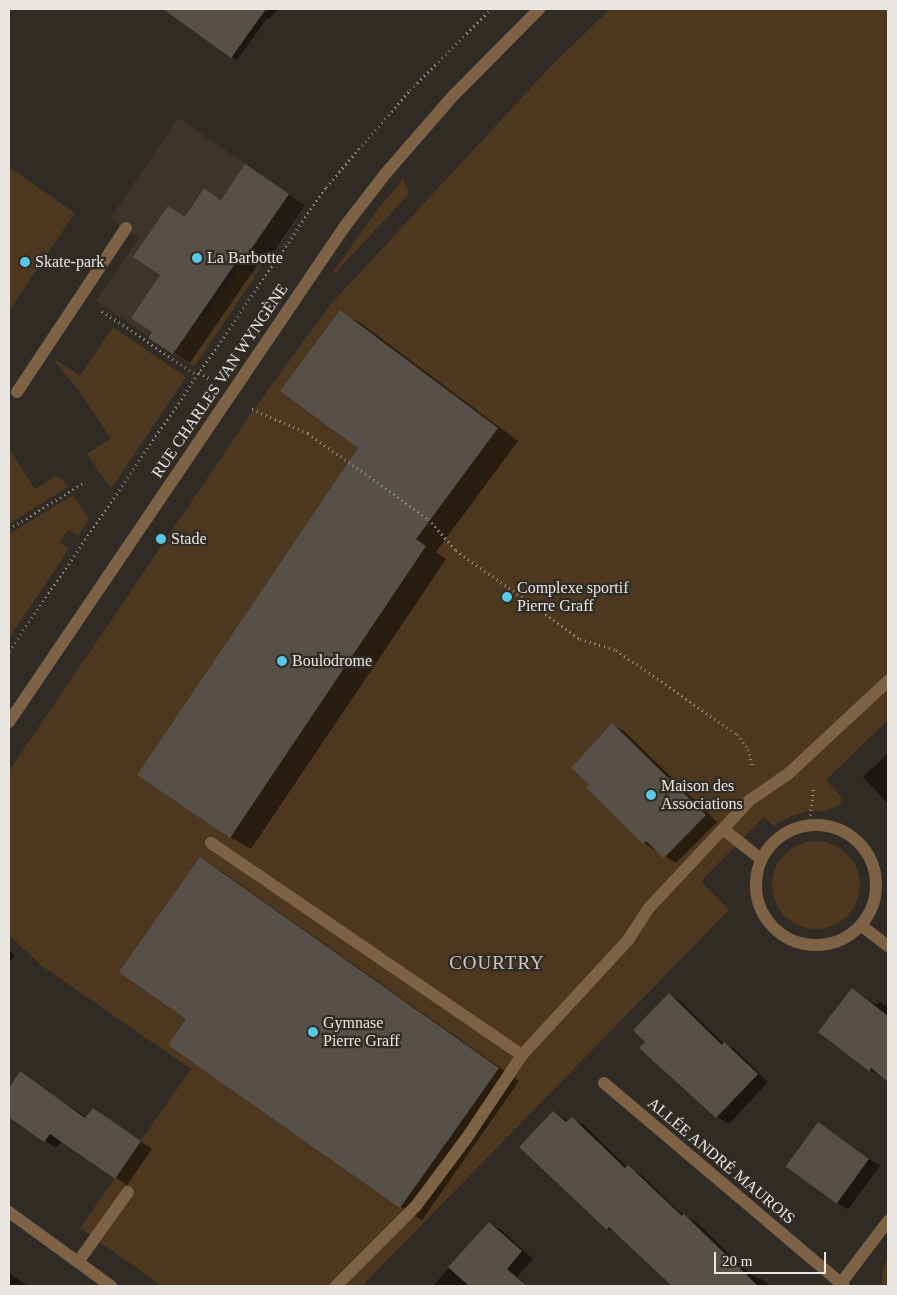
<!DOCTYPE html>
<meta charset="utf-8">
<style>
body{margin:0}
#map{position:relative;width:897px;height:1295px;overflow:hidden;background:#312b25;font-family:"Times New Roman",serif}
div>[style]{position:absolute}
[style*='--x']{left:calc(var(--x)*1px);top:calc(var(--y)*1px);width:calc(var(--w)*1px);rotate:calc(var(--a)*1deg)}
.built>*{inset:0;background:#3e342a}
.green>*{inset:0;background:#4d371f}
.round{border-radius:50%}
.shadow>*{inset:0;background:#0007}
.building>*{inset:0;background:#565049;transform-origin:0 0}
.path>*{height:3px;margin-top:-1.5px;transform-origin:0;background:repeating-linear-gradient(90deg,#938e89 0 1px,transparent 0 5px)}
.minor>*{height:12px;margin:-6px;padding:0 6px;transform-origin:6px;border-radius:6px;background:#7d6245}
.minor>.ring{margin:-6px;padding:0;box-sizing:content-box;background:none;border:12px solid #7d6245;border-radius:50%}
.dots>*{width:14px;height:14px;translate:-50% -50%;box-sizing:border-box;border:2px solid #312b25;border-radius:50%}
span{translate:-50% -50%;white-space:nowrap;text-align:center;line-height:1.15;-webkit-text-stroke:4.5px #312b25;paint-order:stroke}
.poi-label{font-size:16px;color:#eae6e2}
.left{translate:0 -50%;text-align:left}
.street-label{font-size:16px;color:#eae6e2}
.quarter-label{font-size:19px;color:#d0c9c1;letter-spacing:1px}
.frame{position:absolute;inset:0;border:10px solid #eae6e2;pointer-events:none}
.scale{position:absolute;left:714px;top:1252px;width:112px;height:22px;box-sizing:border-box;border:2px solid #eae6e2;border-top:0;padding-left:6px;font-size:15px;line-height:18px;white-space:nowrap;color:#eae6e2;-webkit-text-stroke:4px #312b25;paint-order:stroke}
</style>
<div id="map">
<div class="built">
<div style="clip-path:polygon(178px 118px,304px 204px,194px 367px,96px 301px,139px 238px,110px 219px)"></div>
</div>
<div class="green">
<div style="clip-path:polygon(610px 9px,888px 9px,888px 720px,826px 780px,844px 800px,838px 806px,821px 812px,812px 811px,793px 815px,773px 826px,764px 817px,701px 881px,729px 910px,362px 1286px,162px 1286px,80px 1228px,191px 1069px,42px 966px,9px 935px,9px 771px,259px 402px,331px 304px,549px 68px)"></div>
<div style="clip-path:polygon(9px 167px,75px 213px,9px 311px)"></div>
<div style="clip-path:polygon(403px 179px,409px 192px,408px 195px,335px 273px,333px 272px,375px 213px)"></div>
<div style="clip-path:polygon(240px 267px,255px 277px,194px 367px,174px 353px,197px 319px,202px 322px)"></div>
<div style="clip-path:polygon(113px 327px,186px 377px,111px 489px,87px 454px,111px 438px,76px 387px,55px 362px,57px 360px,80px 376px)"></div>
<div style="clip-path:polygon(9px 449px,35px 489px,55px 476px,61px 478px,68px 487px,9px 524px)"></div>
<div style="clip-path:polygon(73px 495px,89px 519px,78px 536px,68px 530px,60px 542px,69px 549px,11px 635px,9px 634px,9px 534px)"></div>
<div class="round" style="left:772px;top:841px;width:88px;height:88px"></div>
<div style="clip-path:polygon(888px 1258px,888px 1286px,882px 1286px,882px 1271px)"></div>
</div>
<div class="shadow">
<div style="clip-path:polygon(165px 9px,278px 9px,269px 19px,267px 18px,237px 60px)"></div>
<div style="clip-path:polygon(246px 166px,305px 205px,263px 267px,258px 264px,190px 363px,150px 337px,154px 331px,168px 207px,186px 218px,204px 190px,222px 200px)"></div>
<div style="clip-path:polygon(341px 312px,362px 324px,518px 441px,436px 552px,446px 559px,251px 849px,230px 837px,359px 448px)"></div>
<div style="clip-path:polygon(612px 725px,624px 731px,717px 822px,676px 863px,644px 843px)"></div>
<div style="clip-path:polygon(888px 753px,888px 804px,863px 777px)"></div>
<div style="clip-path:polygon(200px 859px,221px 871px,519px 1081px,422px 1220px,401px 1207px,170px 1045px,188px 1019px)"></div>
<div style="clip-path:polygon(9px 950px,15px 955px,9px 964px)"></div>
<div style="clip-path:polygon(853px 990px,876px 1005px,879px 1002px,888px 1007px,888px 1080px,870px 1070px)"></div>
<div style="clip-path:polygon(669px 995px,680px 1001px,724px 1044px,736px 1050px,768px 1082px,729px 1124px,717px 1117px,641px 1048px,646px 1042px)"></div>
<div style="clip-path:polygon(21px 1073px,87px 1118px,104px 1116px,152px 1149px,127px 1185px,62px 1141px,56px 1148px,9px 1116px,9px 1090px)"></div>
<div style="clip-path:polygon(554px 1112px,568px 1122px,572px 1118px,584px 1125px,627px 1167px,640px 1174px,683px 1215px,696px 1222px,750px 1274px,763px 1280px,770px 1286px,677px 1286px,619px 1235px,607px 1228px)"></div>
<div style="clip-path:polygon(819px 1124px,880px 1166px,848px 1209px,837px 1203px)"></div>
<div style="clip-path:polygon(489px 1223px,501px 1230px,533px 1259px,517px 1277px,528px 1286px,433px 1286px)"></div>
<div style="clip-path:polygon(9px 1273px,28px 1286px,9px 1286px)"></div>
</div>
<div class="building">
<div style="clip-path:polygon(163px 9px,266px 9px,231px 58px)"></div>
<div style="clip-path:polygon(245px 164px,289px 194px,245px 258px,241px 255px,173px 354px,148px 338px,152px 332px,131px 318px,160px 275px,133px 257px,168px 206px,185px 217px,204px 188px,221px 200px)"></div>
<div style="clip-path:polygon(340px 310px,498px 428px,416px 539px,426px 546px,230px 838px,137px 775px,358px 448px,280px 391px)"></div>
<div style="clip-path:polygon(612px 723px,706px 815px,664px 858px,646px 841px,643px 844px,586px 787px,589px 784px,571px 768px)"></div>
<div style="clip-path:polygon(200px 857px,499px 1068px,400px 1208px,168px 1045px,186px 1019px,119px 972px)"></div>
<div style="clip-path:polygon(852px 988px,888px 1016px,888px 1082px,871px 1068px,869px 1071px,818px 1032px)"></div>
<div style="clip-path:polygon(669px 993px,722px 1045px,724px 1042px,758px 1074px,716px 1118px,639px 1048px,645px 1042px,633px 1030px)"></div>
<div style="clip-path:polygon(20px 1071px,85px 1118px,93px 1108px,141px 1141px,115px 1179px,50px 1134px,44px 1142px,9px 1117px,9px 1088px)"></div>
<div style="clip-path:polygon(553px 1111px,566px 1122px,572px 1117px,625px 1168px,628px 1165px,682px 1216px,684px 1214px,758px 1286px,672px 1286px,609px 1227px,607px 1230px,519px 1147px)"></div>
<div style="left:818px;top:1122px;width:63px;height:55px;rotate:36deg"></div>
<div style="clip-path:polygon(489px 1222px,522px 1251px,507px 1269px,527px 1286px,469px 1286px,448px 1267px)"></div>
</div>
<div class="path">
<div style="--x:102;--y:311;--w:115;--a:34"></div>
<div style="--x:199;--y:372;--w:13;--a:32"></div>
<div style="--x:252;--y:409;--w:61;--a:23.2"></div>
<div style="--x:308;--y:433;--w:148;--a:35.6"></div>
<div style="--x:428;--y:519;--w:42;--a:47.9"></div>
<div style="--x:456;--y:550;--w:153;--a:35.7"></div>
<div style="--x:580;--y:639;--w:38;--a:17"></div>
<div style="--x:616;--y:650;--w:147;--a:34.8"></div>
<div style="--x:737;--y:734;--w:19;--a:54"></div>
<div style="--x:748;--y:749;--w:20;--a:75"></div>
<div style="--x:9;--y:529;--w:89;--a:-31.7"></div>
<div style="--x:9;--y:651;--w:562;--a:-55.66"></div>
<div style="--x:326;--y:187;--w:128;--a:-49.1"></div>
<div style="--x:410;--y:90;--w:115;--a:-45"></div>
<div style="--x:809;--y:825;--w:38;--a:-83"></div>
</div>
<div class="minor">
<div style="--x:17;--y:392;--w:197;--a:-56.4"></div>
<div style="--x:9;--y:722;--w:599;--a:-55.89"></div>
<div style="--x:345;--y:226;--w:67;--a:-52.3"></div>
<div style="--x:386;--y:173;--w:101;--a:-49"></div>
<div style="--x:452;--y:97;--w:124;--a:-45.3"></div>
<div class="ring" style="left:756px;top:825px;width:108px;height:108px"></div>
<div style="--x:724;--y:830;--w:47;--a:38.1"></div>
<div style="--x:211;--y:843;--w:376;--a:34.3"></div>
<div style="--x:862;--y:926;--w:33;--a:38"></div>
<div style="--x:604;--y:1083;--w:314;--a:40.2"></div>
<div style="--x:9;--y:1212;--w:126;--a:36"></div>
<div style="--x:78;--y:1262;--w:86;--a:-54.5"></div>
<div style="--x:841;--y:1283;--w:78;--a:-52.8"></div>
<div style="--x:336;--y:1286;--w:113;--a:-45"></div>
<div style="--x:416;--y:1206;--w:84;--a:-53.3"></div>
<div style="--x:466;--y:1139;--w:101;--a:-56.3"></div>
<div style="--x:522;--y:1055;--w:156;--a:-47.3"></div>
<div style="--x:628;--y:940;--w:37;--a:-57"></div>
<div style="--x:648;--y:909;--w:149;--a:-46.9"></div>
<div style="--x:750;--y:800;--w:46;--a:-34.4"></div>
<div style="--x:788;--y:774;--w:137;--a:-42.9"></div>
</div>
<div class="dots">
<div style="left:197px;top:258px;background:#5ac8e5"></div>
<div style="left:25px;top:262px;background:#5ac8e5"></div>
<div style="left:161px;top:539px;background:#5ac8e5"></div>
<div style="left:507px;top:597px;background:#5ac8e5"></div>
<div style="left:282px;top:661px;background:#5ac8e5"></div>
<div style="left:651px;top:795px;background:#5ac8e5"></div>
<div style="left:313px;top:1032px;background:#5ac8e5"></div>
</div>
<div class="poi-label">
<span class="left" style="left:207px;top:258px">La Barbotte</span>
<span class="left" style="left:35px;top:262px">Skate-park</span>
<span class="left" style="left:171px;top:539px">Stade</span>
<span class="left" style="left:517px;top:597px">Complexe sportif<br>Pierre Graff</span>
<span class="left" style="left:292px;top:661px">Boulodrome</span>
<span class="left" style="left:661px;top:795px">Maison des<br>Associations</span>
<span class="left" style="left:323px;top:1032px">Gymnase<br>Pierre Graff</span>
</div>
<div class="street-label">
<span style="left:220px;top:381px;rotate:-56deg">RUE CHARLES VAN WYNGÈNE</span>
<span style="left:721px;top:1161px;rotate:40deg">ALLÉE ANDRÉ MAUROIS</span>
</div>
<div class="quarter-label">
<span style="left:497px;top:963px">COURTRY</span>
</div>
<div class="frame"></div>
<div class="scale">20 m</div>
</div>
